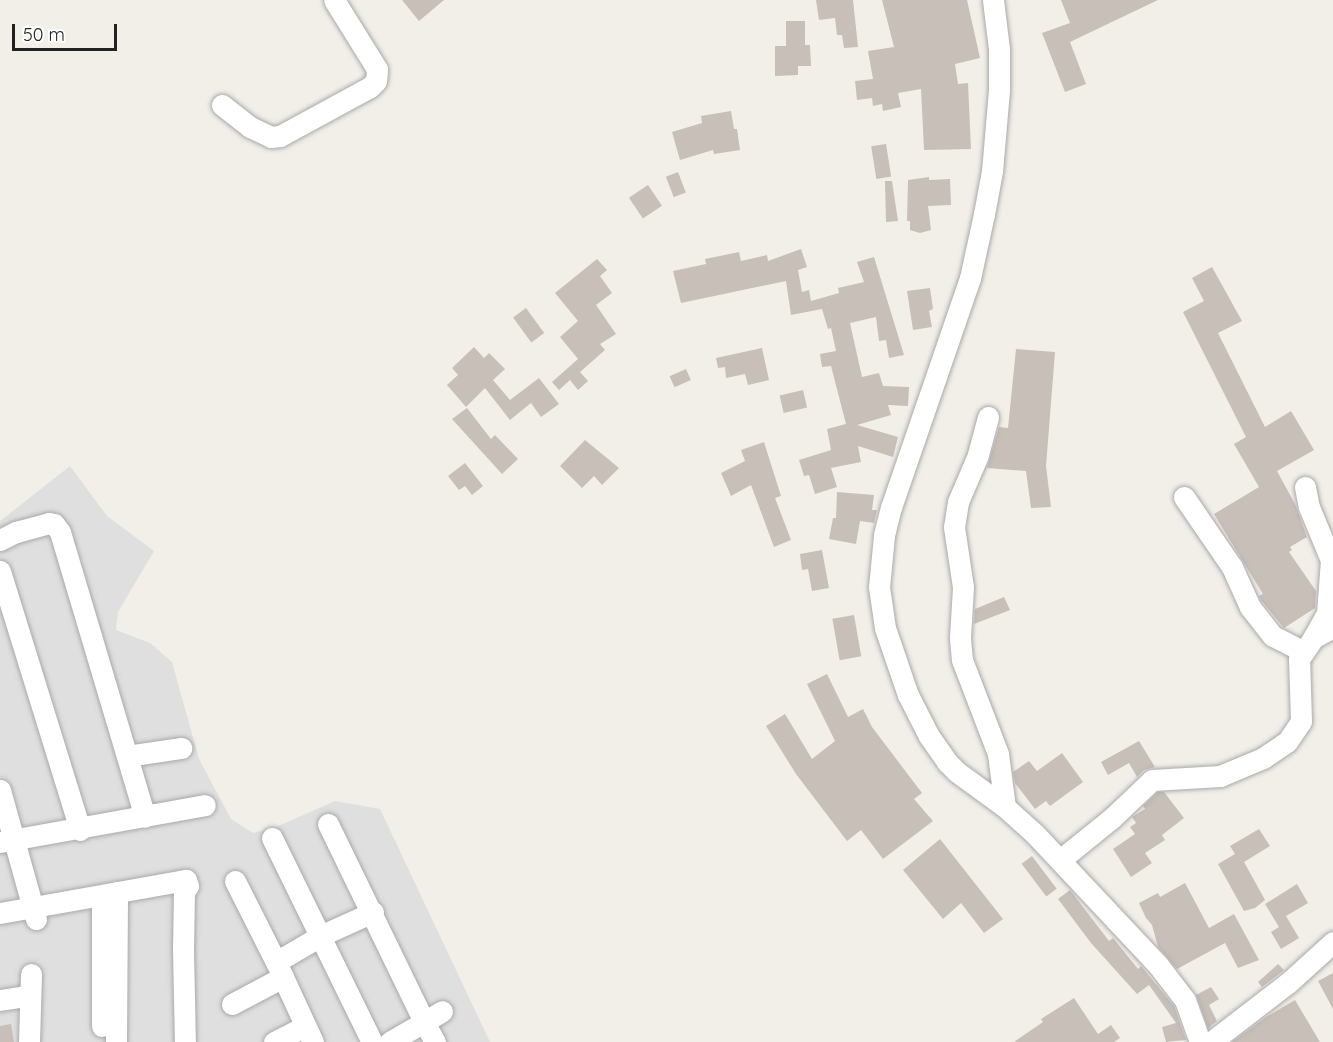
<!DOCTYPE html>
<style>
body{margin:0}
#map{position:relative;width:1333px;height:1042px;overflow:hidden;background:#f2efe9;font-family:Quicksand,sans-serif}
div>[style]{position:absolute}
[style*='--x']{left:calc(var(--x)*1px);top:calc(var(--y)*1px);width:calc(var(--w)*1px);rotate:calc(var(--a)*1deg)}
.residential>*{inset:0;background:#e0dfdf}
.building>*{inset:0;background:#c7bfb8;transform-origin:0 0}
.roads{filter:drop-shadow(0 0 2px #a9a9a9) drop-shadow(0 0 2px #a9a9a9)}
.minor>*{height:21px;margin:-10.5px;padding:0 10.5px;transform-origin:10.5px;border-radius:10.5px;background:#fff}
span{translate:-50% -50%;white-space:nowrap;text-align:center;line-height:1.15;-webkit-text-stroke:4.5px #fff;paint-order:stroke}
.scale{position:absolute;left:12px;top:24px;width:105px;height:27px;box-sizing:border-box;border:3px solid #222;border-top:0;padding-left:8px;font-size:18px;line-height:21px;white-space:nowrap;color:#222;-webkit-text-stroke:4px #fff;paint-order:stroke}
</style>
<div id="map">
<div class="residential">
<div style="clip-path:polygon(70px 466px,107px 516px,154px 551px,118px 612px,116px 630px,150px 643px,172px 662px,199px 759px,231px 819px,253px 833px,276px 827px,335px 801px,380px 809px,490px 1042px,0 1042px,0 521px)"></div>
</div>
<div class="building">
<div style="clip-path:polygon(402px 0,444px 0,419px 21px)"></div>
<div style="clip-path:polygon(816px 0,853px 0,858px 47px,844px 48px,842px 35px,837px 35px,835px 18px,819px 20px)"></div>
<div style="clip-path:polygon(882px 0,967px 0,980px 58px,955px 64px,958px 84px,968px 83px,971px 149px,924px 150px,921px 89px,898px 93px,901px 107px,883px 111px,882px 104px,873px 106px,872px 98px,857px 100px,855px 81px,873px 79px,868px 51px,894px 47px)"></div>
<div style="clip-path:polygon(1061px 0,1158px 0,1070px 42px,1086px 84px,1065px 92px,1042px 33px,1070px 23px)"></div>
<div style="clip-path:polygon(786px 21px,805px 21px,805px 45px,810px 45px,811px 66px,798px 66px,798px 75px,775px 76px,775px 46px,786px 46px)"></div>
<div style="clip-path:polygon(731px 111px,734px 129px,737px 129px,740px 150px,714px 154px,713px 150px,680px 160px,672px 132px,702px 123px,701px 116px)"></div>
<div style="left:886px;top:144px;width:33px;height:15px;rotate:81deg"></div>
<div style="left:678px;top:172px;width:22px;height:13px;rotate:69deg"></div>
<div style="clip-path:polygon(929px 177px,929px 180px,950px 179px,951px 205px,928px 206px,931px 230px,920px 233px,910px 230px,910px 221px,907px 221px,908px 180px)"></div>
<div style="clip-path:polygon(885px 181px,892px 181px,898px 221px,886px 222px)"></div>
<div style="left:648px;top:185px;width:25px;height:23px;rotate:56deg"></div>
<div style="clip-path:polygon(801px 249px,807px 267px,798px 270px,802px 292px,809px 290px,811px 301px,839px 293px,838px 288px,864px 282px,857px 262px,874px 257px,904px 355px,889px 358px,886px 340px,879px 341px,876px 317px,850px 323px,862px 377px,879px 373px,883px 386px,909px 387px,908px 406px,888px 405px,891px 415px,857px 425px,898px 437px,893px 457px,858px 446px,861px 462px,831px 468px,837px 487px,815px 494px,809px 475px,804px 476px,799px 460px,831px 450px,827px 429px,846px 424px,831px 366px,822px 367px,820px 354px,836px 351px,831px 328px,828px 329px,822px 309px,791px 315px,786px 281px,681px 303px,673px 271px,706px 264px,705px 259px,739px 252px,741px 261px,767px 255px,768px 261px)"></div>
<div style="clip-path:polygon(597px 259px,607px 270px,600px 276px,612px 293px,596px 305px,616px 334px,600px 344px,605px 350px,580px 372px,588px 381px,578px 390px,570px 380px,559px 390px,552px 382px,578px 359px,560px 337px,578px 321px,555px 293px)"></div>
<div style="clip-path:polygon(1212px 267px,1242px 321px,1218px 333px,1265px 427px,1291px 411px,1314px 450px,1277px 471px,1295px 504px,1307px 537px,1290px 547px,1292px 550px,1289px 552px,1316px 591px,1315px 608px,1284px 628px,1261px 600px,1259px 596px,1263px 594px,1214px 514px,1259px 487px,1234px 444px,1246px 437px,1183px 312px,1204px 301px,1192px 278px)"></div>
<div style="clip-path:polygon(930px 288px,933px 309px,929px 311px,932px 327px,913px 330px,907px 291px)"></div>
<div style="left:526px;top:308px;width:31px;height:16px;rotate:54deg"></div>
<div style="clip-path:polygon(474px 347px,484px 358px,489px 353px,505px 369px,493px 380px,510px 400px,539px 378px,559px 404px,541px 417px,531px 403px,510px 420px,485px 388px,466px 407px,447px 385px,458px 375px,452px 368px)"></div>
<div style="clip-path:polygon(762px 348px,769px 380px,748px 385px,745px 374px,726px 378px,725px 367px,718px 368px,716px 358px)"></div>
<div style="clip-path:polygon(1016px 349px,1055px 352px,1046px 466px,1051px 507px,1031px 508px,1026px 471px,987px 468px,999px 427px,1008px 428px)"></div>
<div style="left:686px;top:369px;width:12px;height:18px;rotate:66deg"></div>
<div style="left:803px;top:390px;width:18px;height:24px;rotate:77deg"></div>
<div style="clip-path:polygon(467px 408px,491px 439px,495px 435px,518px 459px,502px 474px,452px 419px)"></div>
<div style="clip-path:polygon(585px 440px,619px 468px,602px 485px,594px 476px,582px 488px,560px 466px)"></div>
<div style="clip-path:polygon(764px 442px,781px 496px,775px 498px,791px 540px,774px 547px,751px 485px,731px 496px,721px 473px,745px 461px,741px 450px)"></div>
<div style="clip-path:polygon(465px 463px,483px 486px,472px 495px,465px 486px,459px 490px,448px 476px)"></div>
<div style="clip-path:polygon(837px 492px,874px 495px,872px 510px,877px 510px,874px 523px,860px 521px,856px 544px,829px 539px,833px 518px,836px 518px)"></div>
<div style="clip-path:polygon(822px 550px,829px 588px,812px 591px,808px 569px,802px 570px,800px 554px)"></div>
<div style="clip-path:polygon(1004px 597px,1010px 610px,974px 624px,975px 609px)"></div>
<div style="left:854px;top:615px;width:42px;height:22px;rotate:80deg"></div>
<div style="clip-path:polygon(827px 674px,848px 717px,863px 709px,872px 727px,922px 793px,914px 799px,933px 821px,883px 859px,861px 830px,847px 841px,796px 774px,766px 726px,785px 714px,812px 759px,835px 741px,807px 684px)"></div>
<div style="clip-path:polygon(1139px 741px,1155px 767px,1144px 770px,1137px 777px,1129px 763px,1108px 775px,1101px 762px)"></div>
<div style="clip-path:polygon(1062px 753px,1083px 782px,1050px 806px,1046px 801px,1035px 809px,1015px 783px,1013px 772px,1029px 761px,1037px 771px)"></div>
<div style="clip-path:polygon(1158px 792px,1164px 792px,1184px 818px,1162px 835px,1165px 840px,1145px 853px,1152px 863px,1131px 877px,1113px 849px,1135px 834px,1130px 827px,1136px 823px,1132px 817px,1145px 809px,1143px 806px)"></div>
<div style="clip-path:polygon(1259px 829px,1270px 846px,1244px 862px,1265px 900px,1255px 908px,1244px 911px,1218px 864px,1235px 854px,1230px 846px)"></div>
<div style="clip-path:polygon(940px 839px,1003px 919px,984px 933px,961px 903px,943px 919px,903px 870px)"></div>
<div style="left:1032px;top:856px;width:41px;height:13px;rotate:53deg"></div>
<div style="clip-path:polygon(1185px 883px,1209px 928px,1234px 914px,1259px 960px,1238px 968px,1225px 943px,1177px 969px,1158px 947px,1152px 925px,1146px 918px,1139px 903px,1158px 893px,1160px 897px)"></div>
<div style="clip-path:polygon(1297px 884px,1308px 903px,1286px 916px,1299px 938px,1281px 949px,1271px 932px,1279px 927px,1265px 904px)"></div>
<div style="clip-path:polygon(1070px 890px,1109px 941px,1113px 938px,1138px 969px,1141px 966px,1174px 1006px,1186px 1040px,1166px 1042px,1162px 1027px,1176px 1023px,1149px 985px,1137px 994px,1091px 943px,1058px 899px)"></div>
<div style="clip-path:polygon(1278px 964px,1284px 970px,1262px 987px,1258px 982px)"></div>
<div style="clip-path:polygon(1333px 973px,1333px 1009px,1318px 981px)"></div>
<div style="clip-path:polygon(1211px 987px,1219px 999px,1209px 1005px,1217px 1021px,1208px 1028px,1196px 995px)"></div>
<div style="clip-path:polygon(1074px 998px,1098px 1034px,1111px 1025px,1120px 1038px,1114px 1042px,1014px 1042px,1043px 1022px,1041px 1019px)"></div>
<div style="clip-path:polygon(1295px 1000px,1320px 1042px,1232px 1042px,1266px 1017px)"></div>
<div style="clip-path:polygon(11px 1024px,14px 1042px,0 1042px,0 1026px)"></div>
</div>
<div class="roads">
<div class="minor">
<div style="--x:993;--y:0;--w:49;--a:83"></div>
<div style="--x:999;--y:49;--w:41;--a:90"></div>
<div style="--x:999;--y:90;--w:81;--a:94.9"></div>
<div style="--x:992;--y:171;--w:44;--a:100.5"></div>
<div style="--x:984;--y:214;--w:66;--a:102.3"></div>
<div style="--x:970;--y:278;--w:242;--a:109"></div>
<div style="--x:891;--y:507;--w:30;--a:104"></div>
<div style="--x:884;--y:536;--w:51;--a:95.6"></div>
<div style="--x:879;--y:587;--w:41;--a:81.7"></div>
<div style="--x:885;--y:628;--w:71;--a:71.1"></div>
<div style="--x:908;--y:695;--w:46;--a:62.9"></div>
<div style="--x:929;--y:736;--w:32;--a:55"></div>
<div style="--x:947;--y:762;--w:14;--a:45"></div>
<div style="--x:957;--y:772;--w:59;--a:36.1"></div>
<div style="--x:1005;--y:807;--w:40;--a:42"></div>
<div style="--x:1035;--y:834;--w:180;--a:46.8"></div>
<div style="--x:1158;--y:965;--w:44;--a:52.4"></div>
<div style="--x:1185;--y:1000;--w:45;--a:70.3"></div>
<div style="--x:222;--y:105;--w:36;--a:38"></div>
<div style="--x:250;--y:127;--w:23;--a:25"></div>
<div style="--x:271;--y:137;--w:9;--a:-6"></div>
<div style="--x:280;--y:136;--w:102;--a:-28.6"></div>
<div style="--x:370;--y:87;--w:8;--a:-45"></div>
<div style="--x:376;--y:81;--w:12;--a:-85"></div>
<div style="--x:377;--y:69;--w:81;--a:-121.9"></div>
<div style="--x:988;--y:417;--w:39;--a:105"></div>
<div style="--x:978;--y:455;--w:51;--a:113.1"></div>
<div style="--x:958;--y:502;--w:25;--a:99"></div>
<div style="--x:954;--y:527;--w:61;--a:81.5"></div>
<div style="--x:963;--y:587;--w:51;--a:93.4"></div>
<div style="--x:960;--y:638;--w:22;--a:85"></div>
<div style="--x:962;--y:660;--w:101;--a:69"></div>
<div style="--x:998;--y:754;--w:53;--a:82.5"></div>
<div style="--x:1305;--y:487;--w:20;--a:79"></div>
<div style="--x:1309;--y:507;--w:57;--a:67.5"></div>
<div style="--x:1331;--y:560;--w:53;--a:94.3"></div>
<div style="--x:1327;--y:613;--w:29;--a:119"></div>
<div style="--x:1184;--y:497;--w:85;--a:55.6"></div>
<div style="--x:1232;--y:567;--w:44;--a:65.8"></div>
<div style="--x:1250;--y:607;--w:37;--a:52"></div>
<div style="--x:1273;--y:636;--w:33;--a:27"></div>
<div style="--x:0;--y:540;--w:18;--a:-27"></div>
<div style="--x:16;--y:532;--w:34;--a:-15"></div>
<div style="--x:49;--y:523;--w:5;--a:11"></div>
<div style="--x:54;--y:524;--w:10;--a:53"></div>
<div style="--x:60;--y:532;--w:297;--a:73.4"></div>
<div style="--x:0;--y:571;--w:271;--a:72.8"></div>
<div style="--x:127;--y:756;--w:55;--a:-8.4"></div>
<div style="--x:0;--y:790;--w:134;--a:74.4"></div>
<div style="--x:328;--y:824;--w:220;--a:64.1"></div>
<div style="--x:424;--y:1022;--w:39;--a:150"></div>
<div style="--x:272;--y:838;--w:227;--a:63.9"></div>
<div style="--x:0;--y:842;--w:208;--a:-10.2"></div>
<div style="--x:1060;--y:860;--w:67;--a:-38.9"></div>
<div style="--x:1112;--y:818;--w:55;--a:-43.5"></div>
<div style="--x:1152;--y:780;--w:68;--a:-3.4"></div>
<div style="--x:1220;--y:776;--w:47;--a:-22.7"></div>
<div style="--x:1263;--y:758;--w:29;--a:-34"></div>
<div style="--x:1287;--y:742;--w:25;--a:-56"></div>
<div style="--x:1301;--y:721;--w:62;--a:-91.8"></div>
<div style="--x:1299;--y:659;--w:25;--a:-56"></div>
<div style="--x:1313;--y:638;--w:23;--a:-29"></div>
<div style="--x:235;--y:881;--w:91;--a:63.2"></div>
<div style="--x:102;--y:899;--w:127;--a:90"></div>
<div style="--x:0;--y:913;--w:189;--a:-10.1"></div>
<div style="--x:186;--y:880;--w:6;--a:72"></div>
<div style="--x:188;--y:886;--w:7;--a:124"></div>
<div style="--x:184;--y:892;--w:58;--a:91"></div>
<div style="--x:183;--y:950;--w:92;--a:88.8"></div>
<div style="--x:0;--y:1000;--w:30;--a:-9"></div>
<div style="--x:232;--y:1004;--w:58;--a:-27.9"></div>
<div style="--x:29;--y:1042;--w:68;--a:-88.3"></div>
<div style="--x:116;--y:1042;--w:150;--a:-89.6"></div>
<div style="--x:274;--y:1042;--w:35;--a:-27"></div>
<div style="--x:313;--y:1042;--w:88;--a:-114.8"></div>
<div style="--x:276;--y:962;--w:53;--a:-30.4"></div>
<div style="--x:322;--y:935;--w:56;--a:-24.3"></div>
<div style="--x:435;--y:1042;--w:23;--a:-119"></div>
<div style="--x:424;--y:1022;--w:21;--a:-31"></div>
<div style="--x:1211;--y:1042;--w:97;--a:-37.5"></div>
<div style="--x:1288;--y:983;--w:61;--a:-42.3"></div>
</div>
</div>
<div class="scale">50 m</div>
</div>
